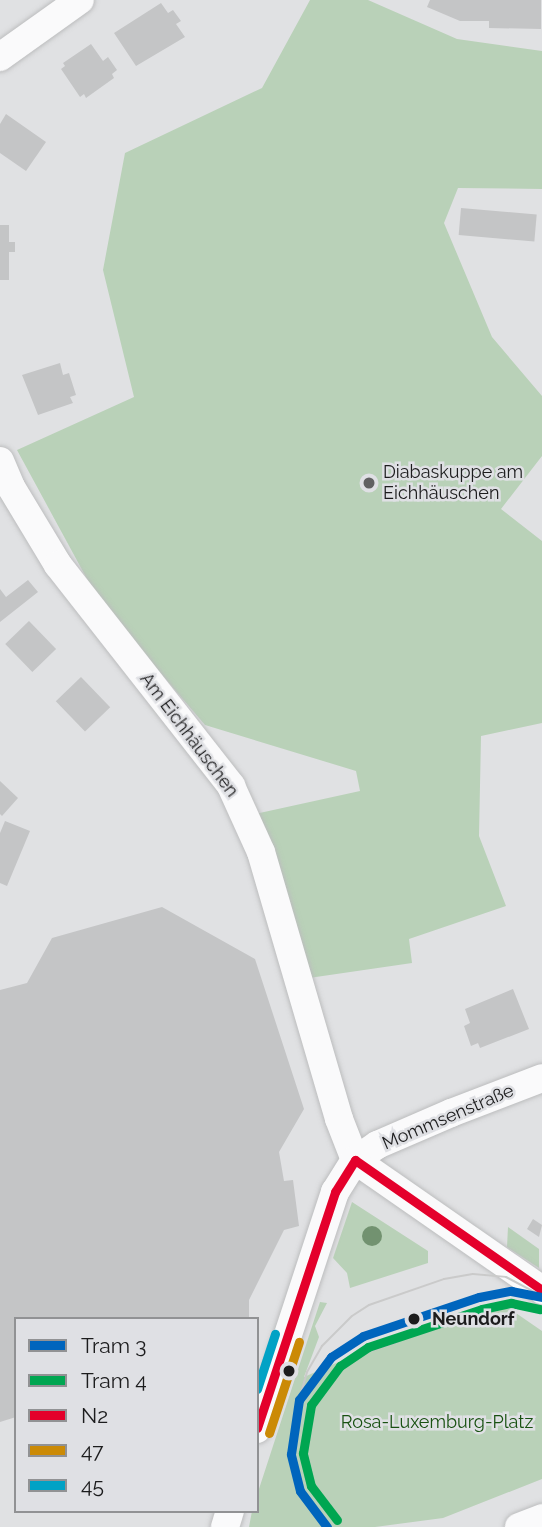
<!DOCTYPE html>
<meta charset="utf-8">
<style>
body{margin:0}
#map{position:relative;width:542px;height:1527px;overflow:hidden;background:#e0e1e3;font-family:Raleway,sans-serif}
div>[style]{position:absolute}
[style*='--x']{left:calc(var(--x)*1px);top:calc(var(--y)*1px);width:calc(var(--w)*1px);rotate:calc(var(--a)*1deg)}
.green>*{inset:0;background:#b9d1b8}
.building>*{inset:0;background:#c4c5c6;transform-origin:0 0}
.roads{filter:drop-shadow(0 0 2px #bcbdbe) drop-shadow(0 0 2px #bcbdbe)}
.minor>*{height:28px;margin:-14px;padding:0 14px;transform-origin:14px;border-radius:14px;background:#fafafb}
.tram>*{height:2px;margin:-1px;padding:0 1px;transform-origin:1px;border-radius:1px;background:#cacaca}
.bus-1>*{height:9px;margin:-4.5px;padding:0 4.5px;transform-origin:4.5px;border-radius:4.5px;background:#e4002b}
.bus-2>*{height:9px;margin:-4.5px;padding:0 4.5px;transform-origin:4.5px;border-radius:4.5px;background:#cb8a06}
.bus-3>*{height:9px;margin:-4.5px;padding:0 4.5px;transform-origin:4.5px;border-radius:4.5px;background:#01a2c5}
.tram-1>*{height:9px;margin:-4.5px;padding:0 4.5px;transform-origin:4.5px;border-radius:4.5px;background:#0065bd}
.tram-2>*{height:9px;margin:-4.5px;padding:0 4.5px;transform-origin:4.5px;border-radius:4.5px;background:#00a651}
.trees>*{width:20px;height:20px;margin:-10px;border-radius:50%;background:#729270}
.dots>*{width:19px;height:19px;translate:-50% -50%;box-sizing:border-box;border:4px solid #dfe0e4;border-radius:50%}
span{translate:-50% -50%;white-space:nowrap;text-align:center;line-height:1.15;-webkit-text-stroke:5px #dfe0e4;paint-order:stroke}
.poi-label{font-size:18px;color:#1c1c1d}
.left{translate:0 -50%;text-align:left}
.street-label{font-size:18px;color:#1c1c1d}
.stop-label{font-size:18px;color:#1c1c1d;font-weight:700}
.park-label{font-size:18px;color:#185111}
.legend{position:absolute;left:14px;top:1317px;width:245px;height:196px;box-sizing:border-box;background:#dfe0e4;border:2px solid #919294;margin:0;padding:9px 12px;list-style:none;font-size:21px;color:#1c1c1d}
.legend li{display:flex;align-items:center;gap:14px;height:35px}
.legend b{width:35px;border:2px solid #919294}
</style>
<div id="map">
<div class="green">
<div style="clip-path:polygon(310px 0,368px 0,457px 39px,542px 51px,542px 189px,458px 188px,444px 223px,492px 337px,542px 396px,542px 456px,501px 509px,542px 541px,542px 723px,481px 736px,479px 836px,506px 906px,409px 939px,412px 963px,309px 978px,255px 814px,360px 791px,356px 771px,205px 725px,99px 601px,17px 450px,134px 397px,103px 270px,125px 153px,262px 88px)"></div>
<div style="clip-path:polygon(352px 1202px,428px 1251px,428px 1263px,350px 1288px,347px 1273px,333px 1258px)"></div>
<div style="clip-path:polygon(508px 1227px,539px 1249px,539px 1268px,507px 1247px)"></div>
<div style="clip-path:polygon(320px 1302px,327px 1303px,315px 1326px,319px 1337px,304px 1377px,366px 1350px,483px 1309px,510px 1309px,542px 1331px,542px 1479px,443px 1518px,375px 1527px,249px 1527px,252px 1511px,257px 1511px,257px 1495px)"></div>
</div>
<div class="building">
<div style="clip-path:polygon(430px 0,541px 0,541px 29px,489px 28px,489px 21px,460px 21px,427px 7px)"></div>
<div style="clip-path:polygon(161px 3px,168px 13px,173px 10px,181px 21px,176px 24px,185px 37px,136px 66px,114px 33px)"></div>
<div style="clip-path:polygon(91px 44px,103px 61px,108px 57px,117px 70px,112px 74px,114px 78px,86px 98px,84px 94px,80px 97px,61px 69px,65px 66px,63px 63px)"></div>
<div style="clip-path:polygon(6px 114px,46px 142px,26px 171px,0 153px,0 124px)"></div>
<div style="left:461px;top:208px;width:76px;height:27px;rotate:5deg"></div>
<div style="clip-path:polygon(0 225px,9px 225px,9px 242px,15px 242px,15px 252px,9px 252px,9px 280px,0 280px)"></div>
<div style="clip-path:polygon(60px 363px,63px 375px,69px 373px,76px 395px,70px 397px,73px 403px,38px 415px,22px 375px)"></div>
<div style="clip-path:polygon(28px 580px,38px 592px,0 622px,0 589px,6px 597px)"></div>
<div style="left:29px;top:621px;width:39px;height:33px;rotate:46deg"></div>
<div style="left:81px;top:677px;width:42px;height:35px;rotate:46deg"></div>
<div style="clip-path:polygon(0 781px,18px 798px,2px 816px,0 814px)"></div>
<div style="clip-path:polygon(5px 821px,30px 831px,7px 886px,0 883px,0 833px)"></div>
<div style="clip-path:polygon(162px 907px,255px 959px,304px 1109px,279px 1152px,284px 1181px,293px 1180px,299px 1226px,284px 1230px,249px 1300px,249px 1319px,16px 1319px,16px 1417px,0 1422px,0 990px,27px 983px,52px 938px)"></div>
<div style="clip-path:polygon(513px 989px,529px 1029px,480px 1048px,478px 1043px,471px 1046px,464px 1026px,470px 1023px,465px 1009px)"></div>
<div style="clip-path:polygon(533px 1219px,542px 1225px,539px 1237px,527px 1229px)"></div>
<div style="clip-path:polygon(395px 1336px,398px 1343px,371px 1352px,368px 1346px)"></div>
</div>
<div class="roads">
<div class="minor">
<div style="--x:0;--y:57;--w:98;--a:-35.5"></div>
<div style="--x:0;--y:461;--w:28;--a:67"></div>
<div style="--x:11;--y:487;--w:91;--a:58.9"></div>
<div style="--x:58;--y:565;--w:281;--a:51.9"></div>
<div style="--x:231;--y:786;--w:72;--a:65.6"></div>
<div style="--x:261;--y:852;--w:278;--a:73.7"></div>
<div style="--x:339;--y:1119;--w:44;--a:68.7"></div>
<div style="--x:355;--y:1160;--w:228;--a:34.8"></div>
<div style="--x:257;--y:1429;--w:250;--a:-71.8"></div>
<div style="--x:335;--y:1192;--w:38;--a:-58"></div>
<div style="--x:355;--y:1160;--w:27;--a:-34"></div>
<div style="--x:377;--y:1145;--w:81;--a:-23.4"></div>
<div style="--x:451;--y:1113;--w:97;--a:-21"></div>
<div style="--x:225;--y:1527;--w:17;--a:-73"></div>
<div style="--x:519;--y:1527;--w:25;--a:-21"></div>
</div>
</div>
<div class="tram">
<div style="--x:299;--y:1400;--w:29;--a:-74"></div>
<div style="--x:307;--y:1372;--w:30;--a:-60"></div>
<div style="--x:322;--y:1346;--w:42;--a:-45"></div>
<div style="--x:352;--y:1316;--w:20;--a:-33"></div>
<div style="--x:369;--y:1305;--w:79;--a:-19.1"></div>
<div style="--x:444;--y:1279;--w:29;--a:-10"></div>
<div style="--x:473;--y:1274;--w:33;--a:5"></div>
<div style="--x:506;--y:1277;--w:41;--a:27.8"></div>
</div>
<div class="bus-1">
<div style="--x:257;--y:1428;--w:249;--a:-71.7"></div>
<div style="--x:335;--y:1192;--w:38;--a:-58"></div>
<div style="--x:355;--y:1160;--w:228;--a:34.8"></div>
</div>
<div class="bus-2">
<div style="--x:269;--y:1433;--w:96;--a:-71.8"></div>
</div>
<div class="bus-3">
<div style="--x:257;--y:1389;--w:58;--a:-71.9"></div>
</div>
<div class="tram-1">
<div style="--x:327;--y:1527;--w:45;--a:-126.9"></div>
<div style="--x:300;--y:1491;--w:38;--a:-104"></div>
<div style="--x:291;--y:1454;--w:55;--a:-81.6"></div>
<div style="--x:299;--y:1400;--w:54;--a:-53.3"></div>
<div style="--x:331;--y:1357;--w:38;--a:-33"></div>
<div style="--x:363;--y:1336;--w:122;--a:-18.6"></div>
<div style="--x:479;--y:1297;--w:33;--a:-11"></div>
<div style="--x:511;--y:1291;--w:32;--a:11"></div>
</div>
<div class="tram-2">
<div style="--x:337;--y:1520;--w:43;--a:-127.4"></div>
<div style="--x:311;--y:1486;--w:34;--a:-104"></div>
<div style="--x:303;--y:1453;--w:49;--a:-80.5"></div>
<div style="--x:311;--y:1405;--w:49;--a:-53.4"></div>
<div style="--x:340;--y:1366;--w:34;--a:-34"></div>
<div style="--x:368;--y:1347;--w:120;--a:-18.4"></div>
<div style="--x:482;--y:1309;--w:30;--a:-12"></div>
<div style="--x:511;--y:1303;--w:30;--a:12"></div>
</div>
<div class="trees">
<div style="left:372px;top:1236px"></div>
</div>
<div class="dots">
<div style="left:369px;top:483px;background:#616162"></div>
<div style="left:414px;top:1319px;background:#1c1c1d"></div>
<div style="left:289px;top:1371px;background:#1c1c1d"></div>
</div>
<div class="poi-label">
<span class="left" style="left:383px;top:483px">Diabaskuppe am<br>Eichhäuschen</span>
</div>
<div class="street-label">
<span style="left:189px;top:735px;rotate:53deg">Am Eichhäuschen</span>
<span style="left:448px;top:1117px;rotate:-23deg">Mommsenstraße</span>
</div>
<div class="stop-label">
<span class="left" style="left:432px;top:1319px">Neundorf</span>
</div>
<div class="park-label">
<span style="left:437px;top:1422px">Rosa-Luxemburg-Platz</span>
</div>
<ul class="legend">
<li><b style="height:9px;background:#0065bd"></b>Tram 3</li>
<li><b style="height:9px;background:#00a651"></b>Tram 4</li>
<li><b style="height:9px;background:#e4002b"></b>N2</li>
<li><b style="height:9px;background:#cb8a06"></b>47</li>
<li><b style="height:9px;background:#01a2c5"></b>45</li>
</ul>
</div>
